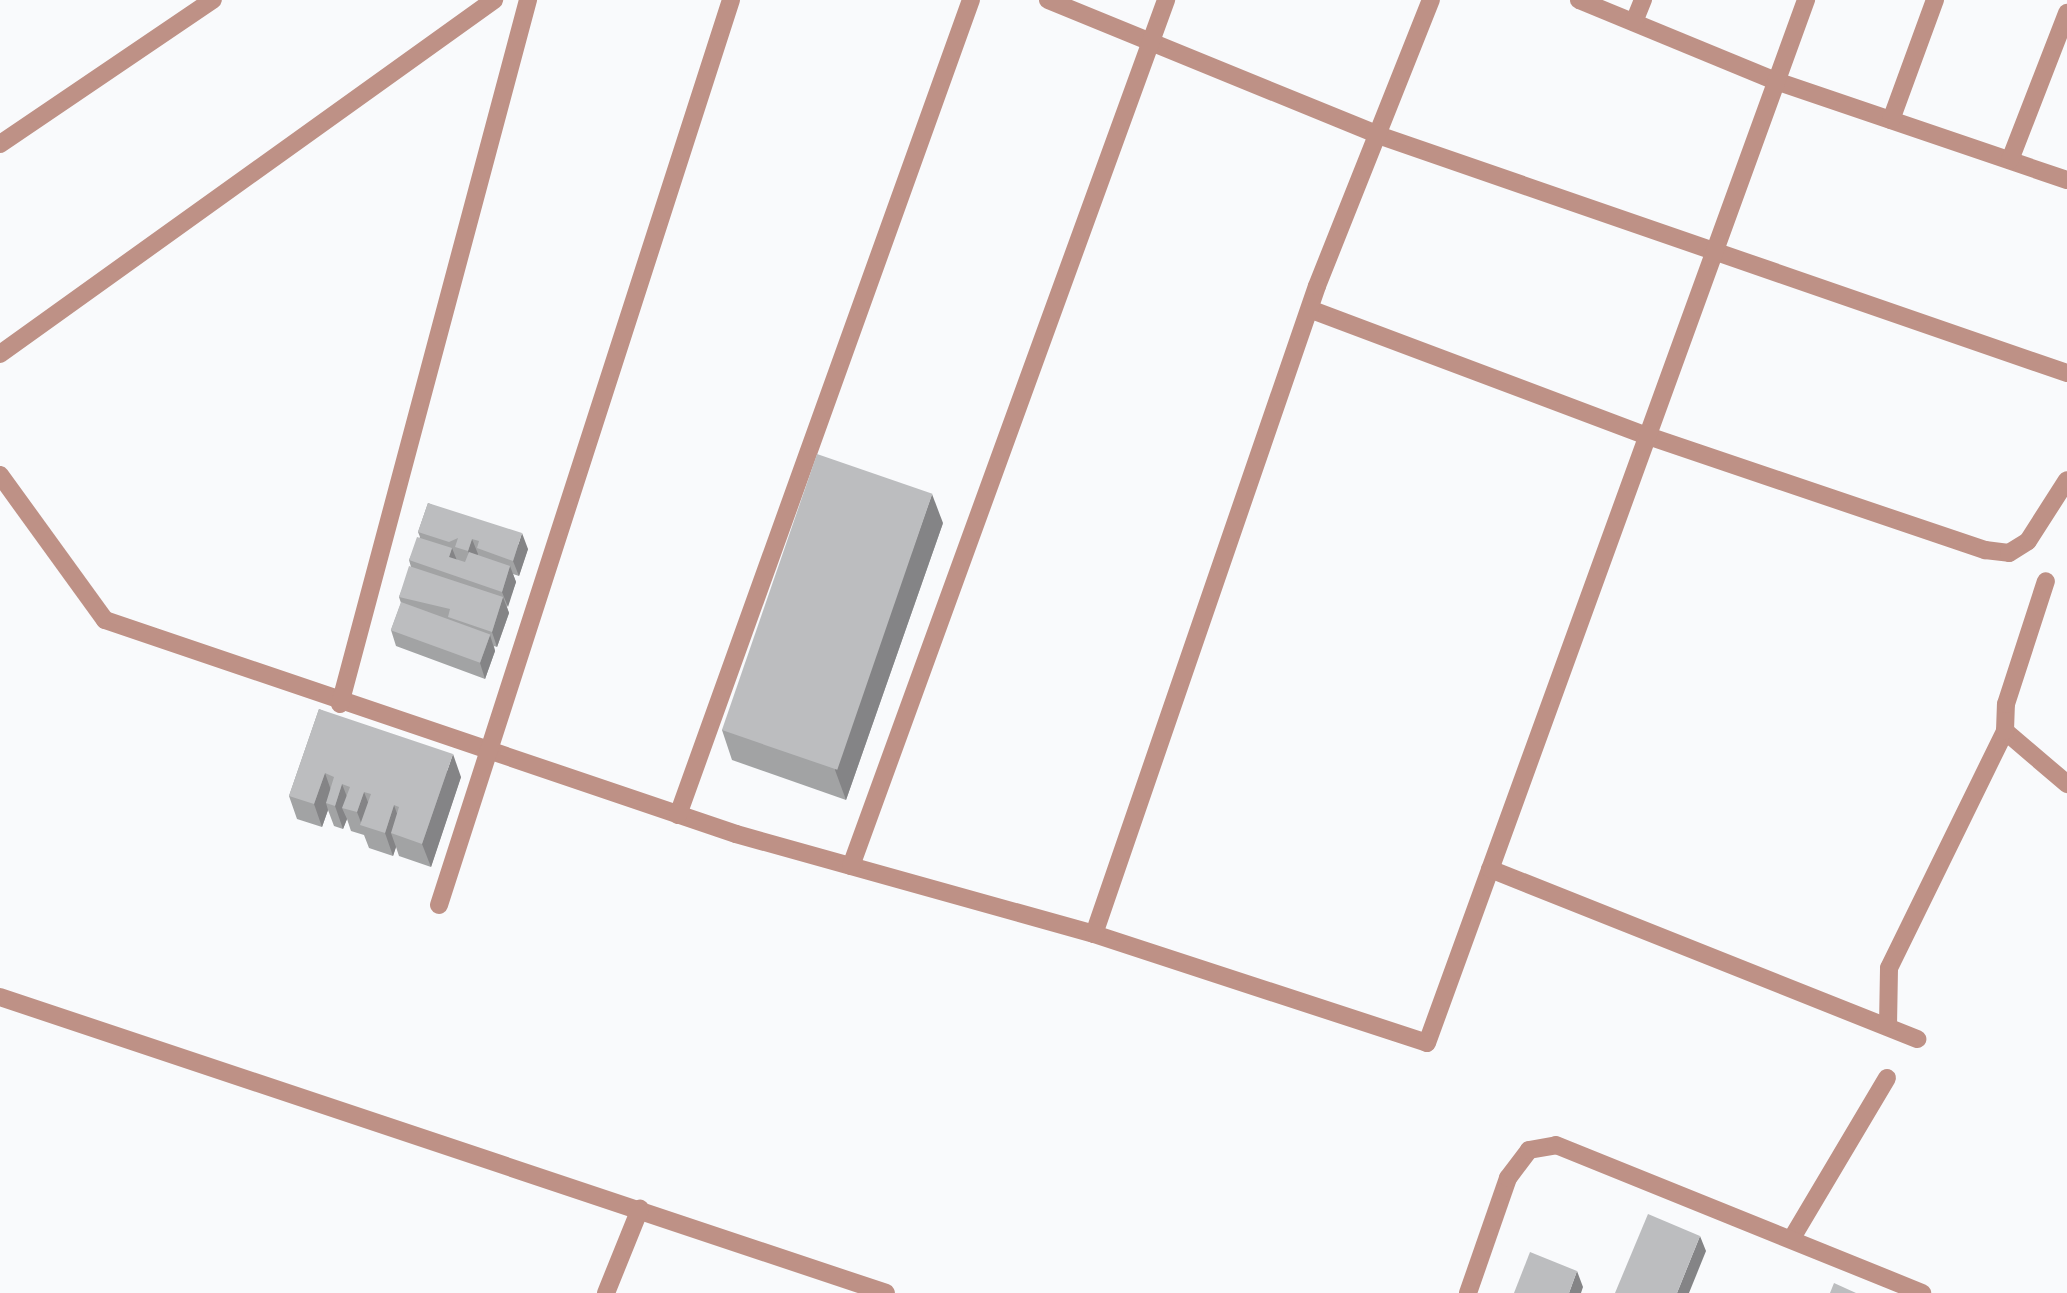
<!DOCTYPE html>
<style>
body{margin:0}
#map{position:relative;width:2067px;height:1293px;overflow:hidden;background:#f9fafc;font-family:"Fira Sans Condensed",sans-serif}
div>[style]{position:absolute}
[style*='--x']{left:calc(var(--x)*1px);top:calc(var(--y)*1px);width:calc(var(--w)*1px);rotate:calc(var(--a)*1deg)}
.minor>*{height:18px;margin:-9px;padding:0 9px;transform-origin:9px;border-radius:9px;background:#be9186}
.wall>*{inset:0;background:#a2a3a4}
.shaded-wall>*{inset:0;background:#848486}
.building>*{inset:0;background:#bcbdbf;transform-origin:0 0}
span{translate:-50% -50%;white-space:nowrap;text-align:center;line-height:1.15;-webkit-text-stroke:6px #fff;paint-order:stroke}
</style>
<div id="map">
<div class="minor">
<div style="--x:1048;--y:0;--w:357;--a:22.2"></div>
<div style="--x:1378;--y:135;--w:729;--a:19.06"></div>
<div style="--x:1579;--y:0;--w:213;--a:22.4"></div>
<div style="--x:1776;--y:81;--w:307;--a:18.8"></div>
<div style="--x:1634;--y:22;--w:24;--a:-68"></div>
<div style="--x:1891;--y:120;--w:128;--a:-69.9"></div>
<div style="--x:0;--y:144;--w:257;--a:-34.1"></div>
<div style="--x:2010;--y:160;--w:158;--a:-68.8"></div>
<div style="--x:1312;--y:310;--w:359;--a:20.6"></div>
<div style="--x:1648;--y:436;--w:356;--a:18.7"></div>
<div style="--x:1985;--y:550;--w:24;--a:7"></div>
<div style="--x:2009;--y:553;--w:22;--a:-32"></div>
<div style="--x:2028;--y:541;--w:72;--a:-57.4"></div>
<div style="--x:0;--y:354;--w:608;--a:-35.63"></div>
<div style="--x:0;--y:475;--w:179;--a:54.1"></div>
<div style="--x:105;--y:620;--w:666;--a:18.73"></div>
<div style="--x:736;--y:834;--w:372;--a:15.6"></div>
<div style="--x:1094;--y:934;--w:350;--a:18.1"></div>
<div style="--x:1427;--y:1043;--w:1110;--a:-70.03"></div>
<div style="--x:340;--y:704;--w:729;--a:-75.05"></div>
<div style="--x:2005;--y:731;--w:82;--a:40.5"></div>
<div style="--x:678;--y:815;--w:866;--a:-70.23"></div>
<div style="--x:851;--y:866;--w:922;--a:-70.01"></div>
<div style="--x:1490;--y:869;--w:460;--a:21.7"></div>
<div style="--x:439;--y:905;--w:951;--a:-72.12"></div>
<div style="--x:1094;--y:934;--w:685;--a:-71.01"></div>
<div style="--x:1317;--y:286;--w:308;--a:-68.3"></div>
<div style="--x:0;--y:997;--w:934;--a:18.47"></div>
<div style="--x:1888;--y:1026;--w:58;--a:-89"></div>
<div style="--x:1889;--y:968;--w:264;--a:-63.9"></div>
<div style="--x:2005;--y:731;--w:27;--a:-88"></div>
<div style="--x:2006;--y:704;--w:129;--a:-72"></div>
<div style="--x:1792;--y:1238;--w:186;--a:-59.3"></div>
<div style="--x:606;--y:1293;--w:91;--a:-68"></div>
<div style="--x:1468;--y:1293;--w:122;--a:-70.8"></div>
<div style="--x:1508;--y:1178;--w:35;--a:-53"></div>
<div style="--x:1529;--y:1150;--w:27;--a:-10"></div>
<div style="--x:1556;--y:1145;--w:395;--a:22"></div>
</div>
<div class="wall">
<div style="clip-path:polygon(428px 503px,528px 549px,519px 576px,513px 574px,516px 582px,507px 607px,509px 613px,497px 647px,494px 646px,495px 651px,485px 679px,396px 646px,391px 630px,401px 603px,399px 597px,411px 567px,409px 560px,420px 537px,418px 532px)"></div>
<div style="clip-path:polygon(943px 523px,846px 800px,732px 760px,722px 730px)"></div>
<div style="clip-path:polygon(319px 709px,461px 777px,431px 867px,399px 856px,396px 847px,393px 856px,369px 848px,364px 835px,351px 831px,347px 819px,343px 829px,334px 826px,328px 810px,322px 827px,297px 819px,289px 796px)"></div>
</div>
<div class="shaded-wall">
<div style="clip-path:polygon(932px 494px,943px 523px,846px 800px,835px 770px)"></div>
<div style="clip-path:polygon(522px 533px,528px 549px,519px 576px,513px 561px)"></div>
<div style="clip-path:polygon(472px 539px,478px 554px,474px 567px,468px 551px)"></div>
<div style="clip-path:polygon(452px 548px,458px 563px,449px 557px)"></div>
<div style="clip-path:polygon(510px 566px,516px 582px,508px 607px,502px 592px)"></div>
<div style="clip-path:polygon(503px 597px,509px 613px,497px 647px,492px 632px)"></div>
<div style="clip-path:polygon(490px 635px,495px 651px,485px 679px,480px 663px)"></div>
<div style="clip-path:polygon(453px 754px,461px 777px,431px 867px,422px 844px)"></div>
<div style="clip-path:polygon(325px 773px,333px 796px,326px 803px,328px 810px,322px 827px,314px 804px)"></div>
<div style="clip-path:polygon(342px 784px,351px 807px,342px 808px,347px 819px,343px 829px,335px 806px)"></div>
<div style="clip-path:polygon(364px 792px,373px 815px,362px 825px,357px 812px)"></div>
<div style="clip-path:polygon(394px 805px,402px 828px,391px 833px,396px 847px,393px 856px,385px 833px)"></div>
<div style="clip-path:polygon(1700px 1236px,1706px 1251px,1689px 1293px,1677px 1293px)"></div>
<div style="clip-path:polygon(1577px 1271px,1583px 1287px,1581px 1293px,1569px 1293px)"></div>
</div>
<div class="building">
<div style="left:817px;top:454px;width:122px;height:292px;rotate:19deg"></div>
<div style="clip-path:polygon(428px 503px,522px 533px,513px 561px,477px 548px,479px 541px,472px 539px,468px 551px,455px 547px,458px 538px,449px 542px,418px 532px)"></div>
<div style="clip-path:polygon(417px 537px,452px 548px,449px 557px,465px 562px,469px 552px,510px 566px,502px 592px,409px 560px)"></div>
<div style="clip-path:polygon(409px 566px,503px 597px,492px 632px,448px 617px,450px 609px,399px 597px)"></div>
<div style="left:401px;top:602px;width:95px;height:30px;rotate:20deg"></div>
<div style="clip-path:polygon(319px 709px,453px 754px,422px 844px,391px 833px,399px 807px,394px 805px,385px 833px,360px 825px,371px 794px,364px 792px,357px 812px,342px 808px,350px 787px,342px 784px,335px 806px,326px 803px,334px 777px,325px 773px,314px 804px,289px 796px)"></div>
<div style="clip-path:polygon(1648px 1214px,1700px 1236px,1677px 1293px,1615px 1293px)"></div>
<div style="clip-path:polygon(1530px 1252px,1577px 1271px,1569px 1293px,1514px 1293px)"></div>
<div style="clip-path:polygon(1834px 1283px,1856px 1293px,1830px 1293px)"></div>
</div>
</div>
